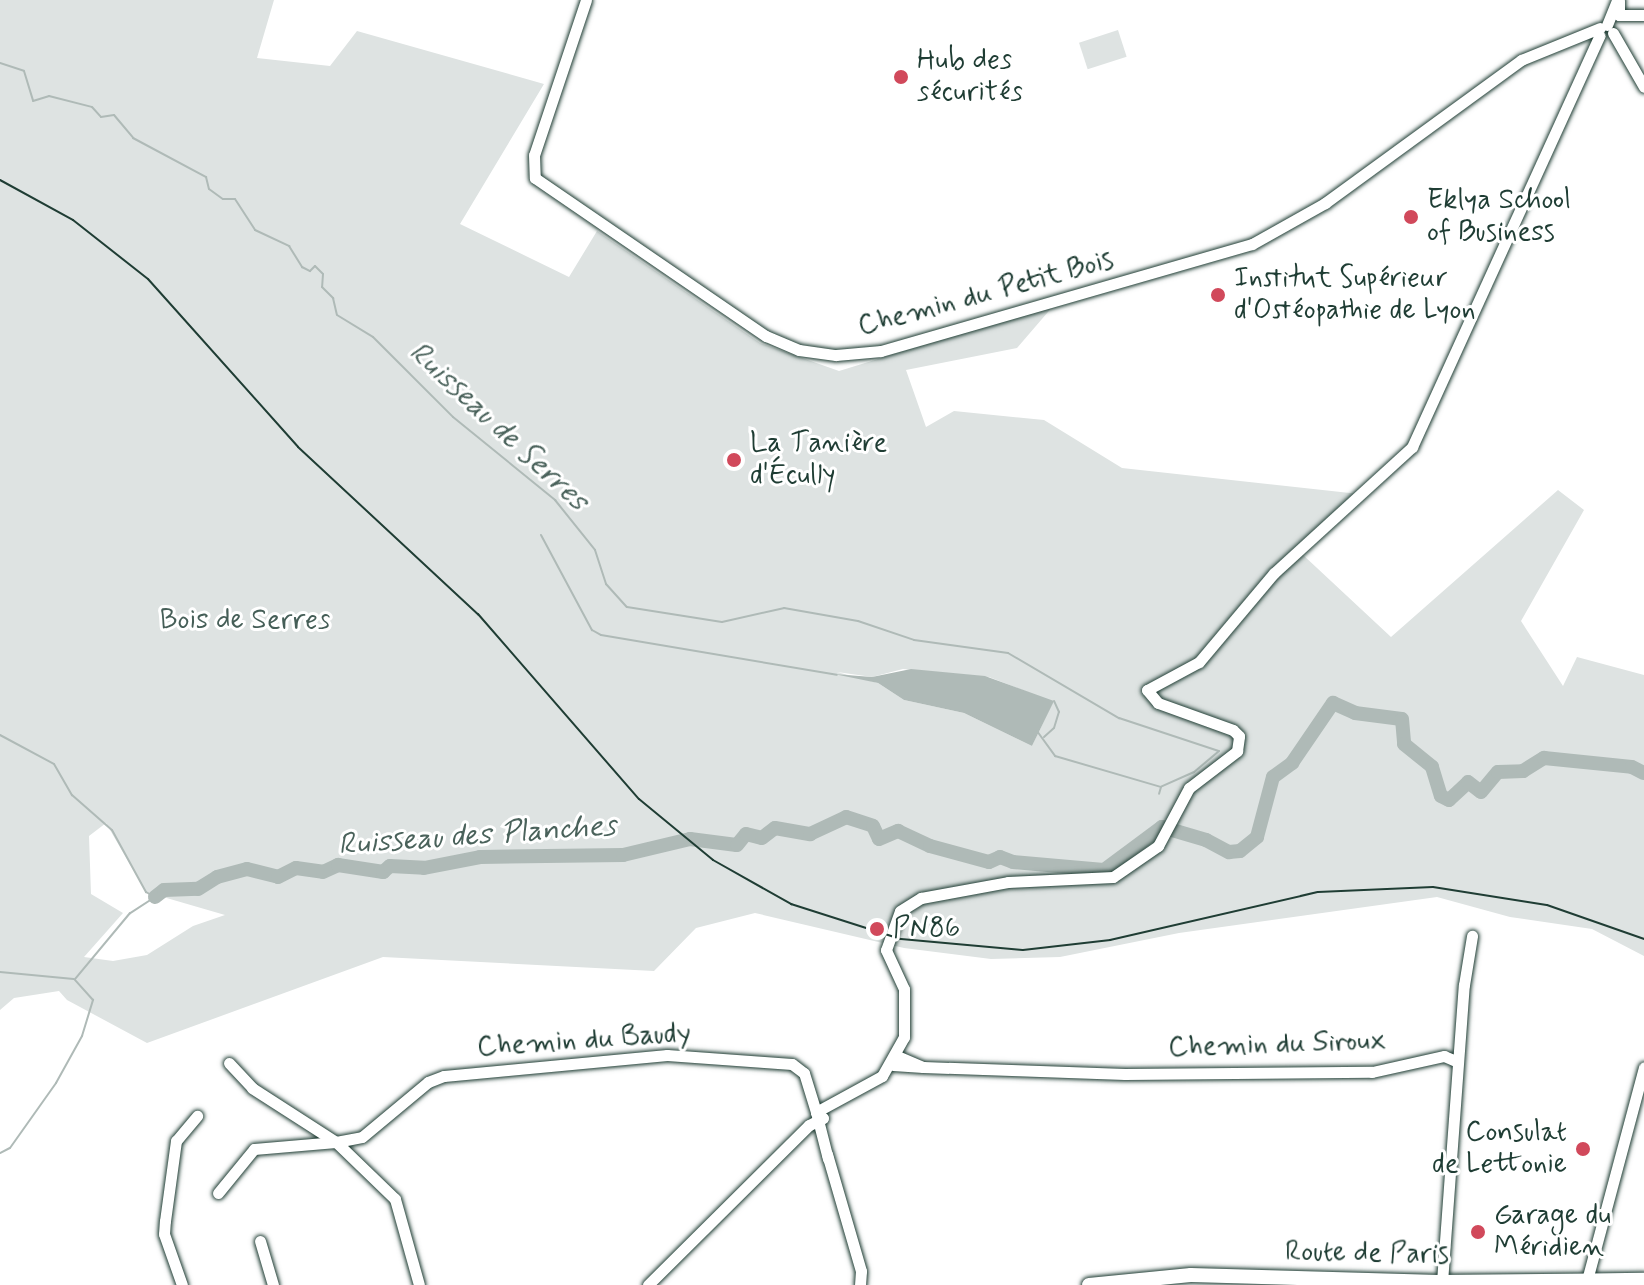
<!DOCTYPE html>
<meta charset="utf-8">
<style>
body{margin:0}
#map{position:relative;width:1644px;height:1285px;overflow:hidden;background:#fff;font-family:Mynerve,sans-serif}
div>[style]{position:absolute}
[style*='--x']{left:calc(var(--x)*1px);top:calc(var(--y)*1px);width:calc(var(--w)*1px);rotate:calc(var(--a)*1deg)}
.green>*{inset:0;background:#dee3e2;transform-origin:0 0}
.water>*{inset:0;background:#afbab7}
.stream>*{height:2px;margin:-1px;padding:0 1px;transform-origin:1px;border-radius:1px;background:#afbab7}
.river>*{height:14px;margin:-7px;padding:0 7px;transform-origin:7px;border-radius:7px;background:#afbab7}
.roads{filter:drop-shadow(0 0 2px #1f3d34) drop-shadow(0 0 2px #1f3d34)}
.minor>*{height:11px;margin:-5.5px;padding:0 5.5px;transform-origin:5.5px;border-radius:5.5px;background:#fff}
.major>*{height:14px;margin:-7px;padding:0 7px;transform-origin:7px;border-radius:7px;background:#fff}
.rail>*{height:2px;margin:-1px;padding:0 1px;transform-origin:1px;border-radius:1px;background:#1f3d34}
.dots>*{width:22px;height:22px;translate:-50% -50%;box-sizing:border-box;border:4px solid #fff;border-radius:50%}
span{translate:-50% -50%;white-space:nowrap;text-align:center;line-height:1.15;-webkit-text-stroke:6px #fff;paint-order:stroke}
.poi-label{font-size:28px;color:#1f3d34}
.left{translate:0 -50%;text-align:left}
.right{translate:-100% -50%;text-align:right}
.street-label{font-size:28px;color:#1f3d34}
.park-label{font-size:28px;color:#455e57}
.water-label{font-size:30px;color:#4a625b;font-style:italic}
</style>
<div id="map">
<div class="green">
<div style="clip-path:polygon(evenodd,0 0,274px 0,257px 58px,330px 66px,357px 31px,544px 84px,460px 224px,569px 277px,597px 231px,760px 343px,839px 371px,1054px 305px,1017px 348px,906px 370px,926px 427px,954px 411px,1044px 420px,1122px 468px,1359px 494px,1302px 554px,1391px 637px,1558px 490px,1584px 510px,1521px 621px,1563px 686px,1577px 657px,1644px 675px,1644px 956px,1592px 929px,1510px 917px,1437px 897px,1179px 933px,1060px 957px,991px 959px,904px 948px,755px 913px,696px 928px,654px 971px,383px 957px,147px 1043px,67px 1000px,59px 991px,14px 998px,0 1010px,0 0,903px 669px,989px 677px,1053px 702px,1032px 746px,964px 713px,904px 700px,878px 683px,837px 672px,872px 677px,903px 669px,0 0,106px 823px,146px 892px,225px 915px,193px 926px,147px 955px,113px 961px,84px 957px,123px 913px,91px 894px,89px 836px,106px 823px)"></div>
<div style="left:1118px;top:30px;width:28px;height:41px;rotate:72deg"></div>
</div>
<div class="water">
<div style="clip-path:polygon(911px 669px,985px 676px,1054px 701px,1032px 746px,964px 713px,904px 700px,878px 683px,834px 674px,872px 677px)"></div>
</div>
<div class="stream">
<div style="--x:0;--y:63;--w:25;--a:18"></div>
<div style="--x:24;--y:71;--w:31;--a:73"></div>
<div style="--x:33;--y:101;--w:17;--a:-17"></div>
<div style="--x:49;--y:96;--w:44;--a:14.3"></div>
<div style="--x:92;--y:107;--w:13;--a:48"></div>
<div style="--x:101;--y:117;--w:13;--a:-9"></div>
<div style="--x:114;--y:115;--w:30;--a:50"></div>
<div style="--x:133;--y:138;--w:83;--a:28.1"></div>
<div style="--x:206;--y:177;--w:12;--a:76"></div>
<div style="--x:209;--y:189;--w:17;--a:36"></div>
<div style="--x:223;--y:199;--w:12;--a:0"></div>
<div style="--x:235;--y:199;--w:37;--a:57"></div>
<div style="--x:255;--y:230;--w:38;--a:25"></div>
<div style="--x:289;--y:246;--w:25;--a:58"></div>
<div style="--x:302;--y:267;--w:9;--a:27"></div>
<div style="--x:310;--y:271;--w:7;--a:-45"></div>
<div style="--x:315;--y:266;--w:11;--a:45"></div>
<div style="--x:323;--y:274;--w:13;--a:94"></div>
<div style="--x:322;--y:287;--w:16;--a:45"></div>
<div style="--x:333;--y:298;--w:17;--a:77"></div>
<div style="--x:337;--y:315;--w:42;--a:31.4"></div>
<div style="--x:373;--y:337;--w:113;--a:45"></div>
<div style="--x:453;--y:417;--w:132;--a:39.1"></div>
<div style="--x:555;--y:500;--w:64;--a:51.3"></div>
<div style="--x:595;--y:550;--w:36;--a:72"></div>
<div style="--x:606;--y:584;--w:31;--a:48"></div>
<div style="--x:627;--y:607;--w:96;--a:9"></div>
<div style="--x:722;--y:622;--w:64;--a:-12.7"></div>
<div style="--x:784;--y:608;--w:75;--a:10"></div>
<div style="--x:858;--y:621;--w:59;--a:18.7"></div>
<div style="--x:914;--y:640;--w:95;--a:7.9"></div>
<div style="--x:1008;--y:653;--w:129;--a:30.4"></div>
<div style="--x:1119;--y:718;--w:105;--a:18.3"></div>
<div style="--x:1219;--y:751;--w:33;--a:140"></div>
<div style="--x:1194;--y:772;--w:36;--a:156"></div>
<div style="--x:1161;--y:787;--w:7;--a:106"></div>
<div style="--x:541;--y:535;--w:108;--a:61.8"></div>
<div style="--x:592;--y:630;--w:10;--a:29"></div>
<div style="--x:601;--y:635;--w:239;--a:9.6"></div>
<div style="--x:1037;--y:731;--w:31;--a:54"></div>
<div style="--x:1055;--y:756;--w:110;--a:16.3"></div>
<div style="--x:0;--y:735;--w:61;--a:28.2"></div>
<div style="--x:54;--y:764;--w:36;--a:60"></div>
<div style="--x:72;--y:795;--w:53;--a:41.2"></div>
<div style="--x:112;--y:830;--w:71;--a:61.3"></div>
<div style="--x:146;--y:892;--w:10;--a:29"></div>
<div style="--x:155;--y:897;--w:30;--a:147"></div>
<div style="--x:130;--y:913;--w:86;--a:129.8"></div>
<div style="--x:1044;--y:737;--w:13;--a:-42"></div>
<div style="--x:1054;--y:728;--w:17;--a:-73"></div>
<div style="--x:1059;--y:712;--w:12;--a:-114"></div>
<div style="--x:0;--y:972;--w:74;--a:5.4"></div>
<div style="--x:0;--y:1153;--w:11;--a:-27"></div>
<div style="--x:10;--y:1148;--w:80;--a:-54.7"></div>
<div style="--x:56;--y:1083;--w:54;--a:-61"></div>
<div style="--x:82;--y:1036;--w:38;--a:-73"></div>
<div style="--x:93;--y:1000;--w:27;--a:-132"></div>
</div>
<div class="river">
<div style="--x:155;--y:897;--w:11;--a:-38"></div>
<div style="--x:164;--y:890;--w:34;--a:-2"></div>
<div style="--x:198;--y:889;--w:22;--a:-32"></div>
<div style="--x:217;--y:877;--w:31;--a:-15"></div>
<div style="--x:247;--y:869;--w:32;--a:14"></div>
<div style="--x:278;--y:877;--w:20;--a:-27"></div>
<div style="--x:296;--y:868;--w:27;--a:8"></div>
<div style="--x:323;--y:872;--w:17;--a:-25"></div>
<div style="--x:338;--y:865;--w:46;--a:8.8"></div>
<div style="--x:383;--y:872;--w:9;--a:-41"></div>
<div style="--x:390;--y:866;--w:34;--a:3"></div>
<div style="--x:424;--y:868;--w:57;--a:-11.1"></div>
<div style="--x:480;--y:857;--w:143;--a:-0.8"></div>
<div style="--x:623;--y:855;--w:69;--a:-13.4"></div>
<div style="--x:690;--y:839;--w:47;--a:7.3"></div>
<div style="--x:737;--y:845;--w:14;--a:-51"></div>
<div style="--x:746;--y:834;--w:16;--a:14"></div>
<div style="--x:762;--y:838;--w:16;--a:-38"></div>
<div style="--x:775;--y:828;--w:36;--a:10"></div>
<div style="--x:810;--y:834;--w:40;--a:-25"></div>
<div style="--x:846;--y:817;--w:28;--a:18"></div>
<div style="--x:873;--y:826;--w:14;--a:65"></div>
<div style="--x:879;--y:839;--w:21;--a:-23"></div>
<div style="--x:898;--y:831;--w:35;--a:25"></div>
<div style="--x:930;--y:846;--w:61;--a:15.2"></div>
<div style="--x:989;--y:862;--w:12;--a:-24"></div>
<div style="--x:1000;--y:857;--w:14;--a:21"></div>
<div style="--x:1013;--y:862;--w:91;--a:5"></div>
<div style="--x:1104;--y:870;--w:72;--a:-36.6"></div>
<div style="--x:1162;--y:827;--w:46;--a:16.5"></div>
<div style="--x:1206;--y:840;--w:26;--a:28"></div>
<div style="--x:1229;--y:852;--w:11;--a:-5"></div>
<div style="--x:1240;--y:851;--w:22;--a:-39"></div>
<div style="--x:1257;--y:837;--w:62;--a:-75.1"></div>
<div style="--x:1273;--y:777;--w:24;--a:-36"></div>
<div style="--x:1292;--y:763;--w:73;--a:-55.7"></div>
<div style="--x:1333;--y:703;--w:24;--a:24"></div>
<div style="--x:1355;--y:713;--w:47;--a:7.3"></div>
<div style="--x:1402;--y:719;--w:25;--a:85"></div>
<div style="--x:1404;--y:744;--w:36;--a:39"></div>
<div style="--x:1432;--y:767;--w:30;--a:73"></div>
<div style="--x:1441;--y:796;--w:9;--a:27"></div>
<div style="--x:1449;--y:800;--w:26;--a:-43"></div>
<div style="--x:1468;--y:782;--w:16;--a:38"></div>
<div style="--x:1481;--y:792;--w:26;--a:-50"></div>
<div style="--x:1498;--y:772;--w:25;--a:-2"></div>
<div style="--x:1523;--y:771;--w:25;--a:-32"></div>
<div style="--x:1544;--y:758;--w:88;--a:5.8"></div>
<div style="--x:1632;--y:767;--w:13;--a:27"></div>
</div>
<div class="roads">
<div class="minor">
<div style="--x:586;--y:0;--w:163;--a:108.5"></div>
<div style="--x:534;--y:155;--w:23;--a:88"></div>
<div style="--x:535;--y:178;--w:280;--a:34.4"></div>
<div style="--x:766;--y:336;--w:36;--a:23"></div>
<div style="--x:799;--y:350;--w:37;--a:8"></div>
<div style="--x:836;--y:355;--w:45;--a:-5.1"></div>
<div style="--x:881;--y:351;--w:386;--a:-16.1"></div>
<div style="--x:1252;--y:244;--w:84;--a:-29.3"></div>
<div style="--x:1325;--y:203;--w:243;--a:-36.1"></div>
<div style="--x:1521;--y:60;--w:85;--a:-22.1"></div>
<div style="--x:1619;--y:0;--w:15;--a:90"></div>
<div style="--x:1619;--y:15;--w:25;--a:0"></div>
<div style="--x:1607;--y:25;--w:27;--a:-68"></div>
<div style="--x:1613;--y:33;--w:62;--a:60.1"></div>
<div style="--x:229;--y:1063;--w:34;--a:47"></div>
<div style="--x:252;--y:1088;--w:100;--a:32.7"></div>
<div style="--x:336;--y:1142;--w:26;--a:-11"></div>
<div style="--x:362;--y:1137;--w:86;--a:-39.8"></div>
<div style="--x:428;--y:1082;--w:17;--a:-21"></div>
<div style="--x:444;--y:1076;--w:224;--a:-5.4"></div>
<div style="--x:667;--y:1055;--w:125;--a:4.1"></div>
<div style="--x:792;--y:1064;--w:15;--a:37"></div>
<div style="--x:804;--y:1073;--w:41;--a:72.9"></div>
<div style="--x:816;--y:1112;--w:9;--a:41"></div>
<div style="--x:823;--y:1118;--w:16;--a:153"></div>
<div style="--x:809;--y:1125;--w:227;--a:135.2"></div>
<div style="--x:893;--y:1065;--w:30;--a:4"></div>
<div style="--x:923;--y:1067;--w:28;--a:-157"></div>
<div style="--x:923;--y:1067;--w:202;--a:2"></div>
<div style="--x:1125;--y:1074;--w:247;--a:-0.5"></div>
<div style="--x:1372;--y:1072;--w:74;--a:-12.5"></div>
<div style="--x:1444;--y:1056;--w:15;--a:23"></div>
<div style="--x:827;--y:1154;--w:122;--a:73.8"></div>
<div style="--x:861;--y:1271;--w:14;--a:94"></div>
<div style="--x:828;--y:1159;--w:49;--a:-104.3"></div>
<div style="--x:816;--y:1112;--w:75;--a:-28.6"></div>
<div style="--x:882;--y:1076;--w:45;--a:-60.6"></div>
<div style="--x:904;--y:1037;--w:48;--a:-90"></div>
<div style="--x:904;--y:989;--w:43;--a:-114.8"></div>
<div style="--x:886;--y:950;--w:41;--a:-70.3"></div>
<div style="--x:900;--y:911;--w:25;--a:-32"></div>
<div style="--x:921;--y:898;--w:88;--a:-10.4"></div>
<div style="--x:1008;--y:882;--w:105;--a:-2.7"></div>
<div style="--x:1113;--y:877;--w:55;--a:-34.6"></div>
<div style="--x:1158;--y:846;--w:66;--a:-61.9"></div>
<div style="--x:1189;--y:788;--w:61;--a:-37.6"></div>
<div style="--x:1237;--y:751;--w:15;--a:-82"></div>
<div style="--x:1239;--y:736;--w:8;--a:-135"></div>
<div style="--x:1233;--y:730;--w:80;--a:-160.2"></div>
<div style="--x:1158;--y:703;--w:17;--a:-130"></div>
<div style="--x:1147;--y:690;--w:59;--a:-28.3"></div>
<div style="--x:1199;--y:662;--w:116;--a:-49.9"></div>
<div style="--x:1274;--y:573;--w:187;--a:-42.4"></div>
<div style="--x:1412;--y:447;--w:452;--a:-65.5"></div>
<div style="--x:218;--y:1193;--w:57;--a:-50.7"></div>
<div style="--x:254;--y:1149;--w:82;--a:-4.9"></div>
<div style="--x:336;--y:1142;--w:82;--a:44"></div>
<div style="--x:395;--y:1199;--w:89;--a:74.4"></div>
<div style="--x:260;--y:1241;--w:46;--a:73.5"></div>
<div style="--x:1587;--y:1280;--w:220;--a:-75"></div>
<div style="--x:1442;--y:1282;--w:298;--a:-85.8"></div>
<div style="--x:1464;--y:985;--w:50;--a:-80.7"></div>
<div style="--x:182;--y:1285;--w:54;--a:-109.4"></div>
<div style="--x:164;--y:1234;--w:13;--a:-86"></div>
<div style="--x:165;--y:1221;--w:81;--a:-82.2"></div>
<div style="--x:176;--y:1141;--w:33;--a:-50"></div>
</div>
<div class="major">
<div style="--x:1089;--y:1285;--w:102;--a:-5.6"></div>
<div style="--x:1191;--y:1275;--w:248;--a:1.6"></div>
<div style="--x:1439;--y:1282;--w:205;--a:-0.6"></div>
</div>
</div>
<div class="rail">
<div style="--x:0;--y:180;--w:83;--a:28.7"></div>
<div style="--x:73;--y:220;--w:95;--a:38.2"></div>
<div style="--x:148;--y:279;--w:225;--a:48.2"></div>
<div style="--x:298;--y:447;--w:246;--a:42.9"></div>
<div style="--x:478;--y:614;--w:245;--a:49"></div>
<div style="--x:639;--y:799;--w:96;--a:39.5"></div>
<div style="--x:713;--y:860;--w:90;--a:29.4"></div>
<div style="--x:791;--y:904;--w:115;--a:17.7"></div>
<div style="--x:901;--y:939;--w:122;--a:5.2"></div>
<div style="--x:1023;--y:950;--w:88;--a:-6.6"></div>
<div style="--x:1110;--y:940;--w:213;--a:-13"></div>
<div style="--x:1318;--y:892;--w:115;--a:-2.5"></div>
<div style="--x:1433;--y:887;--w:115;--a:9"></div>
<div style="--x:1547;--y:905;--w:103;--a:19.3"></div>
</div>
<div class="dots">
<div style="left:901px;top:77px;background:#d1495b"></div>
<div style="left:1411px;top:217px;background:#d1495b"></div>
<div style="left:1218px;top:295px;background:#d1495b"></div>
<div style="left:734px;top:460px;background:#d1495b"></div>
<div style="left:877px;top:929px;background:#d1495b"></div>
<div style="left:1583px;top:1149px;background:#d1495b"></div>
<div style="left:1478px;top:1232px;background:#d1495b"></div>
</div>
<div class="poi-label">
<span class="left" style="left:917px;top:77px">Hub des<br>sécurités</span>
<span class="left" style="left:1427px;top:217px">Eklya School<br>of Business</span>
<span class="left" style="left:1234px;top:295px">Institut Supérieur<br>d'Ostéopathie de Lyon</span>
<span class="left" style="left:750px;top:460px">La Tanière<br>d'Écully</span>
<span class="left" style="left:893px;top:929px">PN86</span>
<span class="right" style="left:1567px;top:1149px">Consulat<br>de Lettonie</span>
<span class="left" style="left:1494px;top:1232px">Garage du<br>Méridien</span>
</div>
<div class="street-label">
<span style="left:986px;top:294px;rotate:-15deg">Chemin du Petit Bois</span>
<span style="left:584px;top:1041px;rotate:-4deg">Chemin du Baudy</span>
<span style="left:1277px;top:1045px;rotate:-2deg">Chemin du Siroux</span>
<span style="left:1367px;top:1254px;rotate:1deg">Route de Paris</span>
</div>
<div class="park-label">
<span style="left:245px;top:621px">Bois de Serres</span>
</div>
<div class="water-label">
<span style="left:498px;top:427px;rotate:43deg">Ruisseau de Serres</span>
<span style="left:477px;top:836px;rotate:-4deg">Ruisseau des Planches</span>
</div>
</div>
